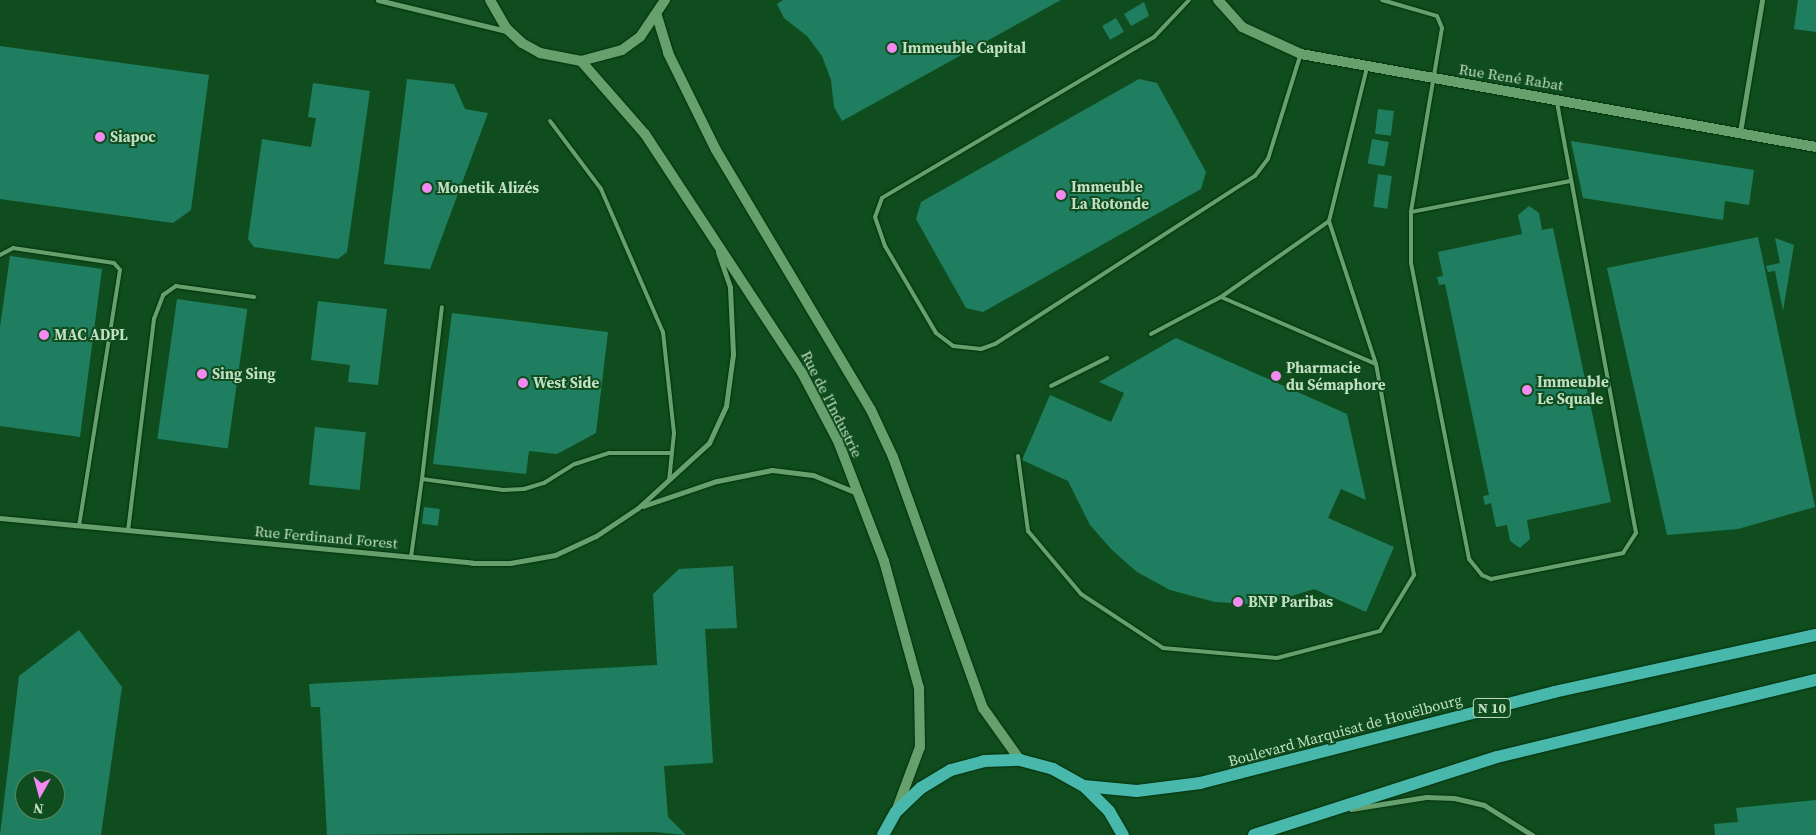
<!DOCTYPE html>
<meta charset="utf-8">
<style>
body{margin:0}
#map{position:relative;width:1816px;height:835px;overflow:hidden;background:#104d1e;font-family:"Source Serif 4",serif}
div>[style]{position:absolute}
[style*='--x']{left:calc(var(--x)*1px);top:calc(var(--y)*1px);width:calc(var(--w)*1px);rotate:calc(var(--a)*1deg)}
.building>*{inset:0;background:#207e60;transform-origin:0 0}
.roads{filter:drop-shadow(0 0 1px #01300c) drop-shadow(0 0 1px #01300c)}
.lane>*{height:4px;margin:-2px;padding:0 2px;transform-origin:2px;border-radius:2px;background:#66a16d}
.street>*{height:5px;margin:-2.5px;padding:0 2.5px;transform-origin:2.5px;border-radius:2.5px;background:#66a16d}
.secondary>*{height:10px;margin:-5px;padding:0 5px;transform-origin:5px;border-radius:5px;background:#66a16d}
.primary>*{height:12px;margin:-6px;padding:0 6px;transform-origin:6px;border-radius:6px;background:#48b7ac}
.dots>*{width:14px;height:14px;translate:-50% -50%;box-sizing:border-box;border:2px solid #104d1e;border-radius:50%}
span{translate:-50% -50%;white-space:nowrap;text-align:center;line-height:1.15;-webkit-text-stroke:4px #104d1e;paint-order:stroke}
.shield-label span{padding:1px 4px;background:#104d1e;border:1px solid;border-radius:4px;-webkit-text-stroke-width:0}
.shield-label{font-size:14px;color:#c2dfc4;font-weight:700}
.poi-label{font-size:15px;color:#c2dfc4;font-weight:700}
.left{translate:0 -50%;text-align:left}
.street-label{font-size:15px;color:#c2dfc4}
.north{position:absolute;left:15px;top:770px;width:50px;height:50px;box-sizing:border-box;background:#104d1e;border:1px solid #578760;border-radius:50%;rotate:187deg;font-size:14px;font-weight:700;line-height:20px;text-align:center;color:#c2dfc4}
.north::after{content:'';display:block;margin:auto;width:18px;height:22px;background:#f28af2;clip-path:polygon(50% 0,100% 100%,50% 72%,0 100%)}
</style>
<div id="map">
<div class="building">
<div style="clip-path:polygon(783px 0,1061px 0,842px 121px,834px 107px,831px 80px,822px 56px,807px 36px,784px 18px,777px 4px)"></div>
<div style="clip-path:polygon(1798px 0,1816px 0,1816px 32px,1794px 29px)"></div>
<div style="clip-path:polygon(1144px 2px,1149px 16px,1131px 26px,1124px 14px)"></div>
<div style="left:1116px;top:18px;width:16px;height:16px;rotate:60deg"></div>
<div style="clip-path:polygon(0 46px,209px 75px,191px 210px,173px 223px,0 199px)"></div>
<div style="clip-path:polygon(407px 79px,454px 84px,465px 109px,488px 113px,430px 269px,384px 264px)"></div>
<div style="clip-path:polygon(1139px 79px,1157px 83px,1206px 172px,1201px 189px,983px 312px,966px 308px,916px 219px,921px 202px)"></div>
<div style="clip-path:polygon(313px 83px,370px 91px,347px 252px,338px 259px,254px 247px,248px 239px,262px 139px,311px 147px,316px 118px,308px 117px)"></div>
<div style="left:1378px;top:109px;width:16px;height:25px;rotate:7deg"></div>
<div style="left:1372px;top:139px;width:17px;height:25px;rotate:10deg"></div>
<div style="clip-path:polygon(1571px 141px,1754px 170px,1749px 205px,1725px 201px,1723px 220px,1583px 198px)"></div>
<div style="left:1378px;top:174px;width:14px;height:33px;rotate:8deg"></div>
<div style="clip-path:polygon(1529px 206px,1539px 213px,1542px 230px,1553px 228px,1611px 502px,1527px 520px,1530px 539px,1520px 548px,1510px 541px,1507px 525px,1496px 527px,1491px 503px,1485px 505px,1483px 496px,1489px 495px,1445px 284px,1439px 285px,1437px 277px,1443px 276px,1438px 252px,1522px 234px,1518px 215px)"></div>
<div style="clip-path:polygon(1758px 237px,1815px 507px,1738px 529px,1667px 535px,1607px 268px)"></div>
<div style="clip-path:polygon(1775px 238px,1794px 245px,1783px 311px,1775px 271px,1768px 272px,1766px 266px,1780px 263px)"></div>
<div style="clip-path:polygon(10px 256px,102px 269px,80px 437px,0 426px,0 327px)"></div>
<div style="left:177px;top:299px;width:71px;height:141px;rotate:8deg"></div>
<div style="clip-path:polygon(318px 301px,387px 309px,378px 385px,348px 382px,350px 365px,311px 360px)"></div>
<div style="clip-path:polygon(452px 313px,608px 332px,596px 433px,557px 454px,529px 451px,526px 474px,433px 464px)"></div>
<div style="clip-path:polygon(1176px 338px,1347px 414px,1366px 500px,1341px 489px,1328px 518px,1394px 547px,1366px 612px,1314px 589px,1282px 599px,1249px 604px,1215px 602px,1170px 590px,1137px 572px,1112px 550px,1090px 525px,1068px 481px,1022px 460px,1050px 395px,1111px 422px,1124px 393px,1099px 382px)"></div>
<div style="left:315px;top:427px;width:51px;height:58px;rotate:6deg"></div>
<div style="left:424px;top:507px;width:16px;height:17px;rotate:7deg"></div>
<div style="clip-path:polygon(733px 566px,737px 628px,705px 629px,713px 763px,664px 766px,668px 817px,686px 835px,654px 832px,327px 835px,320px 707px,311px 707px,309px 684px,657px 665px,653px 594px,679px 569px)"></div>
<div style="clip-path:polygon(evenodd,79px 630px,122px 687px,101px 835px,0 835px,19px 676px,79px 630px,25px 780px,55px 780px,55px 810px,25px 810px,25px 780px)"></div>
<div style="clip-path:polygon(1816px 800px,1816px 835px,1715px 835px,1714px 824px,1738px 822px,1736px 808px)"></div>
</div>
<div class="roads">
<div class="lane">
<div style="--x:1189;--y:0;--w:51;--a:133.4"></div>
<div style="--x:1154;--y:37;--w:316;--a:149.4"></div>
<div style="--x:882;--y:198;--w:20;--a:110"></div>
<div style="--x:875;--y:217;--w:31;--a:71"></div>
<div style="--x:885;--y:246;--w:101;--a:59.6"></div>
<div style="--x:936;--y:333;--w:21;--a:37"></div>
<div style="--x:953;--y:346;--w:28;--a:6"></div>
<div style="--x:981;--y:349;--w:15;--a:-20"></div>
<div style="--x:995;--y:344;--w:310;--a:-32.9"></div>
<div style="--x:1255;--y:176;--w:21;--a:-53"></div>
<div style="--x:1268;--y:159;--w:108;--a:-72.7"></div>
<div style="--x:1382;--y:0;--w:57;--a:16.2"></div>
<div style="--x:1437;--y:16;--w:13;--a:67"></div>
<div style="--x:1442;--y:28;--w:187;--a:99.6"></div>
<div style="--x:1411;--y:212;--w:51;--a:90"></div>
<div style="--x:1411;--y:263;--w:302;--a:78.9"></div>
<div style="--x:1469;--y:559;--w:21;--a:51"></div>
<div style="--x:1482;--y:575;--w:10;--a:24"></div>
<div style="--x:1491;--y:579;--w:135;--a:-11.1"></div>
<div style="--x:1623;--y:553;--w:24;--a:-57"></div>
<div style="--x:1636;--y:533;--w:438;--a:-100.4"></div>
<div style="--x:550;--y:121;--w:85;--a:53.1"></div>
<div style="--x:601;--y:189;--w:156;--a:66.6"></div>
<div style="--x:663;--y:332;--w:102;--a:83.8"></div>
<div style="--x:674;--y:433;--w:48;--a:95.9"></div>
<div style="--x:1411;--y:212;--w:163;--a:-11"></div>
<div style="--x:0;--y:255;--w:15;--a:-28"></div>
<div style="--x:13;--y:248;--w:102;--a:8.4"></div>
<div style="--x:114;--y:263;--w:9;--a:49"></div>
<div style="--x:120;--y:270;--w:259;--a:99.1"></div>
<div style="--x:1221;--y:297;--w:169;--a:23.4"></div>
<div style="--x:1151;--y:334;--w:79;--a:-27.9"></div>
<div style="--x:1221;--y:297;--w:132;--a:-35.1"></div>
<div style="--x:1051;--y:386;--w:63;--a:-26.6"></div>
<div style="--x:1018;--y:456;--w:76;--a:82.4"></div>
<div style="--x:1028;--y:531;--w:82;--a:49.9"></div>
<div style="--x:1081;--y:594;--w:98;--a:33.4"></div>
<div style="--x:1163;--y:648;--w:114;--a:5"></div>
<div style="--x:1277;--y:658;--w:106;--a:-14.7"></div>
<div style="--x:1380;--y:631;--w:66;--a:-58.7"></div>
<div style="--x:1414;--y:575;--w:214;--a:-100.2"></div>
<div style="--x:1376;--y:364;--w:151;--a:-108.2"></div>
<div style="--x:1329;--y:221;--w:158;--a:-76.1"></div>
<div style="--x:422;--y:479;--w:173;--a:-83.4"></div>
<div style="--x:128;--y:531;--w:214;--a:-83"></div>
<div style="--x:154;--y:319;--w:26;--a:-69"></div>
<div style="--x:163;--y:295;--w:16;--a:-35"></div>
<div style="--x:176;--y:286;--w:79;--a:8"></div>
<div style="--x:411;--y:557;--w:79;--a:-82"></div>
<div style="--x:422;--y:479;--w:82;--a:7.7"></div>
<div style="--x:503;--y:490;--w:21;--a:-3"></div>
<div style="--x:524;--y:489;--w:21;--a:-17"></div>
<div style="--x:544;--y:483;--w:36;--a:-32"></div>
<div style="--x:575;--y:464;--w:36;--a:-18"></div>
<div style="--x:609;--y:453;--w:63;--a:0"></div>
</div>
<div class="street">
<div style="--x:378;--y:0;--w:132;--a:13.6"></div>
<div style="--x:1740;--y:132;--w:134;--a:-80.5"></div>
<div style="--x:643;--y:506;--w:78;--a:-18.7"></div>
<div style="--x:717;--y:481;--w:56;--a:-11.3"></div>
<div style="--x:772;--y:470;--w:41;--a:7"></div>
<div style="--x:813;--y:475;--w:48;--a:22.2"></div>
<div style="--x:0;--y:518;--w:474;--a:5.4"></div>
<div style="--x:472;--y:563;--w:38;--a:0"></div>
<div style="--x:510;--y:563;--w:46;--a:-10.1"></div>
<div style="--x:555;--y:555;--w:45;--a:-24.9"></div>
<div style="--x:596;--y:536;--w:50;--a:-33.7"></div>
<div style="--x:638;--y:508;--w:96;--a:-42.5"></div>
<div style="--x:709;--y:443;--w:41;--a:-65.3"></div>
<div style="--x:726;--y:406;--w:52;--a:-82.3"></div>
<div style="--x:733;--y:354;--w:67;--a:-92.6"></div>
<div style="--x:730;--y:287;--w:37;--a:-109"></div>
<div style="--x:1351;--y:809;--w:76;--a:-9.1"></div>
<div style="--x:1426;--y:797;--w:28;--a:2"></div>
<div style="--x:1454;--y:798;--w:31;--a:13"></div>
<div style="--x:1484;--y:805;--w:57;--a:32"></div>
</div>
<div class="secondary">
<div style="--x:490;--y:0;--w:32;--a:60"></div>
<div style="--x:506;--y:28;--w:22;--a:43"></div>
<div style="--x:522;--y:43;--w:21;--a:29"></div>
<div style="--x:540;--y:53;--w:42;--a:11"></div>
<div style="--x:581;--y:61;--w:42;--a:-15"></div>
<div style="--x:622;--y:50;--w:22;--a:-36"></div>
<div style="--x:640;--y:37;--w:45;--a:-56"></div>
<div style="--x:1218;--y:0;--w:36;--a:48"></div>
<div style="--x:1242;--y:27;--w:65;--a:24.6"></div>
<div style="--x:1301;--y:54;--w:523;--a:10.24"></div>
<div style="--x:657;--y:16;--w:39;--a:73"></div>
<div style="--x:668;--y:53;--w:108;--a:63.7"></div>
<div style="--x:716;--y:150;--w:303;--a:59.2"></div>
<div style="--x:871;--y:410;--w:52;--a:64.9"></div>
<div style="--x:893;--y:457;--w:267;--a:70.3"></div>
<div style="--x:983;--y:708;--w:64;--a:54.6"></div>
<div style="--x:581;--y:61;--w:97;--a:48.8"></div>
<div style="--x:645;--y:134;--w:286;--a:56.7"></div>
<div style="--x:802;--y:373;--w:77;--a:62.1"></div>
<div style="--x:838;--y:441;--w:129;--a:69"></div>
<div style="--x:884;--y:561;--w:132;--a:74.6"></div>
<div style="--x:919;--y:688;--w:59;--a:89"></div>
<div style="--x:920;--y:747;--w:66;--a:110.4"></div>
</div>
<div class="primary">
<div style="--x:1084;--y:786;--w:53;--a:5.4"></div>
<div style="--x:1137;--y:791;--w:64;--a:-7.2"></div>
<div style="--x:1200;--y:783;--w:366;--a:-14.4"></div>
<div style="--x:1554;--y:692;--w:268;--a:-12.3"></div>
<div style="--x:883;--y:835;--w:26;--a:-61"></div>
<div style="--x:896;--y:812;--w:35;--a:-44"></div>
<div style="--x:921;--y:788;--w:35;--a:-31"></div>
<div style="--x:951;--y:770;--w:34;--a:-15"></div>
<div style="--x:984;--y:761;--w:36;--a:-2"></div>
<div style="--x:1020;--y:760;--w:34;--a:15"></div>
<div style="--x:1053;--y:769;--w:35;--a:29"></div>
<div style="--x:1084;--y:786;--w:35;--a:45"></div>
<div style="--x:1109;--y:811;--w:28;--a:60"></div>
<div style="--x:1254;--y:835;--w:255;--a:-17.8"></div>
<div style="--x:1497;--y:757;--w:328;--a:-13.6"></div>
</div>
</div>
<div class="dots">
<div style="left:892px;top:48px;background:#f28af2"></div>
<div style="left:100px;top:137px;background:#f28af2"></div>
<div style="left:427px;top:188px;background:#f28af2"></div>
<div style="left:1061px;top:195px;background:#f28af2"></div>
<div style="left:44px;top:335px;background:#f28af2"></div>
<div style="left:202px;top:374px;background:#f28af2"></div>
<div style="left:1276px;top:376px;background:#f28af2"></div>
<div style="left:523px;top:383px;background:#f28af2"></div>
<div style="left:1527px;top:390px;background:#f28af2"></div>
<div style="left:1238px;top:602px;background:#f28af2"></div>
</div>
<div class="shield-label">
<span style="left:1492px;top:708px">N 10</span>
</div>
<div class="poi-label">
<span class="left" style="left:902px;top:48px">Immeuble Capital</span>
<span class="left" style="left:110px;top:137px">Siapoc</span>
<span class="left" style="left:1071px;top:195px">Immeuble<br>La Rotonde</span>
<span class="left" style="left:437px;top:188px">Monetik Alizés</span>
<span class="left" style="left:54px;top:335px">MAC ADPL</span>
<span class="left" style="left:1286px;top:376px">Pharmacie<br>du Sémaphore</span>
<span class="left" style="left:212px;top:374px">Sing Sing</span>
<span class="left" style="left:1537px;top:390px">Immeuble<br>Le Squale</span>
<span class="left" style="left:533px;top:383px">West Side</span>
<span class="left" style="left:1248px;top:602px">BNP Paribas</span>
</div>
<div class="street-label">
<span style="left:1511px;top:77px;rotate:9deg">Rue René Rabat</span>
<span style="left:832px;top:404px;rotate:63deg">Rue de l'Industrie</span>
<span style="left:326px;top:537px;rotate:5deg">Rue Ferdinand Forest</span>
<span style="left:1345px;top:730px;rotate:-15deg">Boulevard Marquisat de Houëlbourg</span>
</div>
<div class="north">N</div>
</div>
